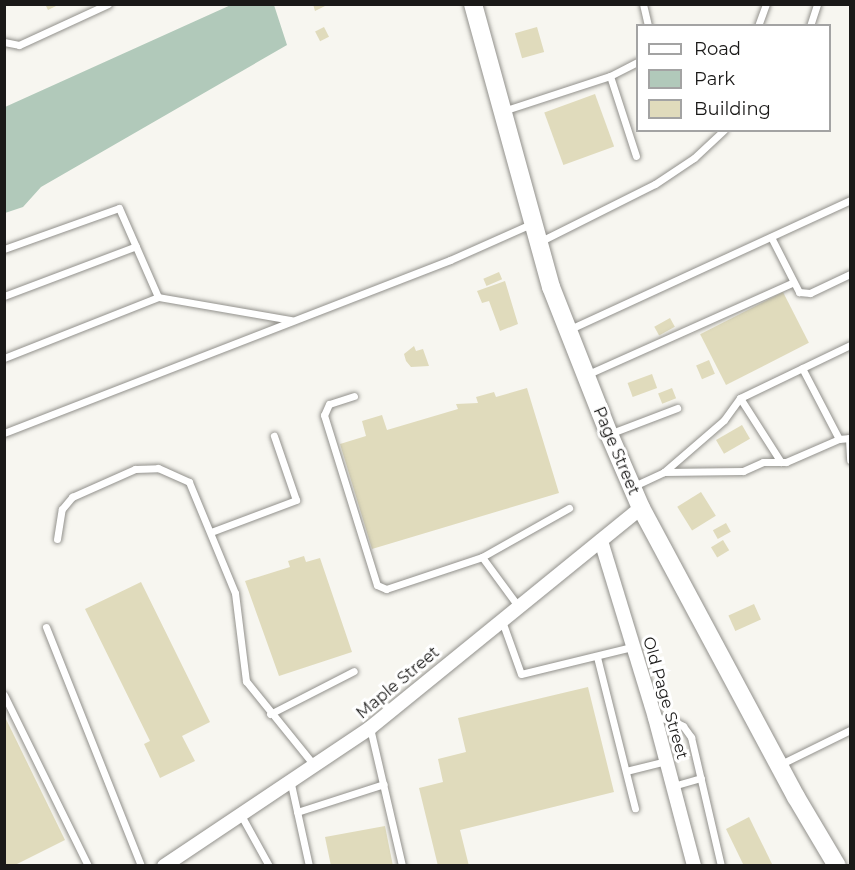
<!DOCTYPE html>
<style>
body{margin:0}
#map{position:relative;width:855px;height:870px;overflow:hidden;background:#f7f6f0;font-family:Montserrat,sans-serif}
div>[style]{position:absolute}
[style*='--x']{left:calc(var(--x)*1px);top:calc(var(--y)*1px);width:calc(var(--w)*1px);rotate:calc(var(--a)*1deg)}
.green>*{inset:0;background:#b1c9ba}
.building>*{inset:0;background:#e0dbbc;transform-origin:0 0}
.roads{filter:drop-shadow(0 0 2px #92918c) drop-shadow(0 0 2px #92918c)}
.service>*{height:7px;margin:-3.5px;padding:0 3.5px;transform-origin:3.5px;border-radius:3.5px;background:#fff}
.minor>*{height:14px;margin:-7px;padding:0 7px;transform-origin:7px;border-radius:7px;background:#fff}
.secondary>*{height:18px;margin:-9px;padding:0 9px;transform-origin:9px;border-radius:9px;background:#fff}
span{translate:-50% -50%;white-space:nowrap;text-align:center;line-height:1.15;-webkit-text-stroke:6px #fff;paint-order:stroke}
.street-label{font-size:16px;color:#1a1918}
.frame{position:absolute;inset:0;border:6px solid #1a1918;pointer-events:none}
.legend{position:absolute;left:636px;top:24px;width:195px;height:108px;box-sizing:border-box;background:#fff;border:2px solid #a3a3a3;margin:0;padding:8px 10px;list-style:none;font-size:18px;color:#1a1918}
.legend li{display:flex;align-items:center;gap:12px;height:30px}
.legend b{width:30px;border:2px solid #a3a3a3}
</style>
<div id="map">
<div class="green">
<div style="clip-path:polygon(233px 4px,274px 5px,287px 45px,41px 187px,23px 207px,5px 213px,5px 107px)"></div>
</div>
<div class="building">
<div style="clip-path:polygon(45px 4px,60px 4px,48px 10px)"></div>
<div style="clip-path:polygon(313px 4px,329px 4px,315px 11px)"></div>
<div style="left:324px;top:27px;width:11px;height:10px;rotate:63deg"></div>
<div style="left:537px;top:27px;width:26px;height:23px;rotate:74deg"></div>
<div style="left:595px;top:94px;width:56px;height:54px;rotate:70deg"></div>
<div style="left:499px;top:272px;width:8px;height:17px;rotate:67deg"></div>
<div style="clip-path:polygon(505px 281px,518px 324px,500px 331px,489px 301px,482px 303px,477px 291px)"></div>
<div style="left:783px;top:292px;width:57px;height:93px;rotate:63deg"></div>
<div style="left:670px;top:318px;width:10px;height:18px;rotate:61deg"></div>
<div style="clip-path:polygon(414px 346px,416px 351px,423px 349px,429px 366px,411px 367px,406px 361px,404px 354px)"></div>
<div style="left:709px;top:360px;width:15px;height:14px;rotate:67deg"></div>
<div style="left:652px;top:374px;width:15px;height:26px;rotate:70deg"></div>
<div style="clip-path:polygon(527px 388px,559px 493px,372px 549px,340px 444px,366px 436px,362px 421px,382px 415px,387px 430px,458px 409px,456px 404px,478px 403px,476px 397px,494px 392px,496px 397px)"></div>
<div style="left:672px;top:388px;width:11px;height:15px;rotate:68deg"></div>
<div style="left:742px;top:425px;width:16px;height:30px;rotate:60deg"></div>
<div style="left:701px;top:492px;width:28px;height:28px;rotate:58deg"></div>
<div style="left:726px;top:523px;width:10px;height:15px;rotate:61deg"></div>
<div style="left:723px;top:540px;width:12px;height:14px;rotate:59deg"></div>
<div style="clip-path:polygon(304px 556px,306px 562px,320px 558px,352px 652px,279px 676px,245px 581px,290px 567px,288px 561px)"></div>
<div style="clip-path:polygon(141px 582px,210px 722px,182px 736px,195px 761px,160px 778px,144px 744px,150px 741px,85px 609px)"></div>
<div style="left:754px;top:604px;width:17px;height:28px;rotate:66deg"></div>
<div style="clip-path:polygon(588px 687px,614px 792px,460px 830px,469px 866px,438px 866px,419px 788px,443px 782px,438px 759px,466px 752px,458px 718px)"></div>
<div style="clip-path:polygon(4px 715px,65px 840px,13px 866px,7px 866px,4px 860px)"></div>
<div style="clip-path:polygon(749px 817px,773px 866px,744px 866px,726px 829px)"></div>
<div style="clip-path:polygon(385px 826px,393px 866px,331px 866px,325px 837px)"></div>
</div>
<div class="roads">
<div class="service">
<div style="--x:643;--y:4;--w:23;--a:77"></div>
<div style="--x:758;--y:26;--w:23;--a:-70"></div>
<div style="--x:810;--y:26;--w:23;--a:-72"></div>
<div style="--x:4;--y:42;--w:15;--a:11"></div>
<div style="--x:19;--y:45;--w:98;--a:-24.7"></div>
<div style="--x:610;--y:76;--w:84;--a:72"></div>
<div style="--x:503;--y:111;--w:113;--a:-18.1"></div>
<div style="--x:610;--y:76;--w:31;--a:-27"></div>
<div style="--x:771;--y:237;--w:62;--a:63"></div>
<div style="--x:799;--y:292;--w:11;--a:5"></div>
<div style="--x:810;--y:293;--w:44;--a:-25.4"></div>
<div style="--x:541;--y:241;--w:127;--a:-26.6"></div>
<div style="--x:655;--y:184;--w:47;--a:-33.7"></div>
<div style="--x:694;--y:158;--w:41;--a:-43"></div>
<div style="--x:4;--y:249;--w:122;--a:-19.6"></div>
<div style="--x:119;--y:208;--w:97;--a:66.3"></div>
<div style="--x:4;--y:296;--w:141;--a:-20.7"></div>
<div style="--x:568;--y:330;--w:311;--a:-24.7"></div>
<div style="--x:4;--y:358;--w:166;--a:-21.6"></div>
<div style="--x:158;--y:297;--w:135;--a:9.8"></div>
<div style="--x:802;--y:368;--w:80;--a:62.5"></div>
<div style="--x:586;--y:375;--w:226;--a:-24.1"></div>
<div style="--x:354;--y:396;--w:26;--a:162"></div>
<div style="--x:329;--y:404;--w:12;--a:114"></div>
<div style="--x:324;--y:415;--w:178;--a:72.7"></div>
<div style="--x:377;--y:585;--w:10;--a:24"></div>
<div style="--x:386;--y:589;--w:101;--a:-18.4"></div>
<div style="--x:482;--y:557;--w:61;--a:53.7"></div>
<div style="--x:740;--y:398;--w:76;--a:57.4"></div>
<div style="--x:4;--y:433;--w:478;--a:-21.2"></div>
<div style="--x:450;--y:260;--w:91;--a:-24"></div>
<div style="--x:609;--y:434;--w:73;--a:-20.9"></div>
<div style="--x:849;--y:438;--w:22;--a:87"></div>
<div style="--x:664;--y:472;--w:79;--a:-0.7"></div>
<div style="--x:743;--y:471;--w:22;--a:-24"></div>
<div style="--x:763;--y:462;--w:23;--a:0"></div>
<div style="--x:786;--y:462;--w:58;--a:-23.5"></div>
<div style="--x:839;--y:439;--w:11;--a:-5"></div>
<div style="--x:634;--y:486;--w:33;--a:-25"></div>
<div style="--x:664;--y:472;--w:79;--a:-40.9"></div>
<div style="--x:724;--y:420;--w:27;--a:-54"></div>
<div style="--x:740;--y:398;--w:122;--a:-25.7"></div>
<div style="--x:211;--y:532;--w:91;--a:-20.6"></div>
<div style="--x:296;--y:500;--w:68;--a:-109"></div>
<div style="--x:57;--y:539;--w:30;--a:-81"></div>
<div style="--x:62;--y:509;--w:16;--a:-50"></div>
<div style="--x:72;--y:497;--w:69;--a:-24"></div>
<div style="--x:135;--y:469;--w:23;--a:-2"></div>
<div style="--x:158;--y:468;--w:34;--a:24"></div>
<div style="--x:189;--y:482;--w:120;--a:67.5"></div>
<div style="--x:235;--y:593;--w:89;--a:82.9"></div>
<div style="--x:246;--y:681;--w:108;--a:51"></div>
<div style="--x:482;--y:557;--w:100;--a:-29.4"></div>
<div style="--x:502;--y:621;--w:56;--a:70.3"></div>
<div style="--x:521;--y:674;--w:114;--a:-13.7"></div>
<div style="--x:46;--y:627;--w:257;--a:68.3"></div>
<div style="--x:597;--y:657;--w:156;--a:75.9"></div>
<div style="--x:4;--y:695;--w:191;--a:63.8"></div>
<div style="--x:270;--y:714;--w:94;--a:-27.1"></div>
<div style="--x:655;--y:718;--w:15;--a:4"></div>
<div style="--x:670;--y:719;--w:15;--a:28"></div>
<div style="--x:683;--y:726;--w:14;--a:54"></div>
<div style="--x:691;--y:737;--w:132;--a:76.9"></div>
<div style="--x:370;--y:728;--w:142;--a:76.9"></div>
<div style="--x:781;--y:764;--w:77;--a:-26.2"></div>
<div style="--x:626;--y:771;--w:41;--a:-14"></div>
<div style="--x:291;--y:784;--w:84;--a:77.6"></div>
<div style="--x:673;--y:786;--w:29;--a:-16"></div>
<div style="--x:297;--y:812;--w:91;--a:-17.8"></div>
<div style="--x:242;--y:817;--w:56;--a:61.1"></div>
</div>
<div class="minor">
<div style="--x:601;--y:541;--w:185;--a:73"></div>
<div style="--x:655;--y:718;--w:153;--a:75.2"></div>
<div style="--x:164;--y:866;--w:248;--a:-33.8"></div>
<div style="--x:370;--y:728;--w:349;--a:-39.1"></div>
</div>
<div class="secondary">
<div style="--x:473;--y:4;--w:294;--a:74.6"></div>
<div style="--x:551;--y:287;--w:158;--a:68.5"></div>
<div style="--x:609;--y:434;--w:81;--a:66.6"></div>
<div style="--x:641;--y:508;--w:328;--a:61.8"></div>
<div style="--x:796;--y:797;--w:80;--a:59.3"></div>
</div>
</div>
<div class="street-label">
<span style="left:616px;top:451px;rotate:67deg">Page Street</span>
<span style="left:398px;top:683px;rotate:-40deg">Maple Street</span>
<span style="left:665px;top:698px;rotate:74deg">Old Page Street</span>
</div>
<div class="frame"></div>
<ul class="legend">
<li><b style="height:8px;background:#fff"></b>Road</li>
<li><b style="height:16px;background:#b1c9ba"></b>Park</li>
<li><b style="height:16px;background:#e0dbbc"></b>Building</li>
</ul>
</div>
